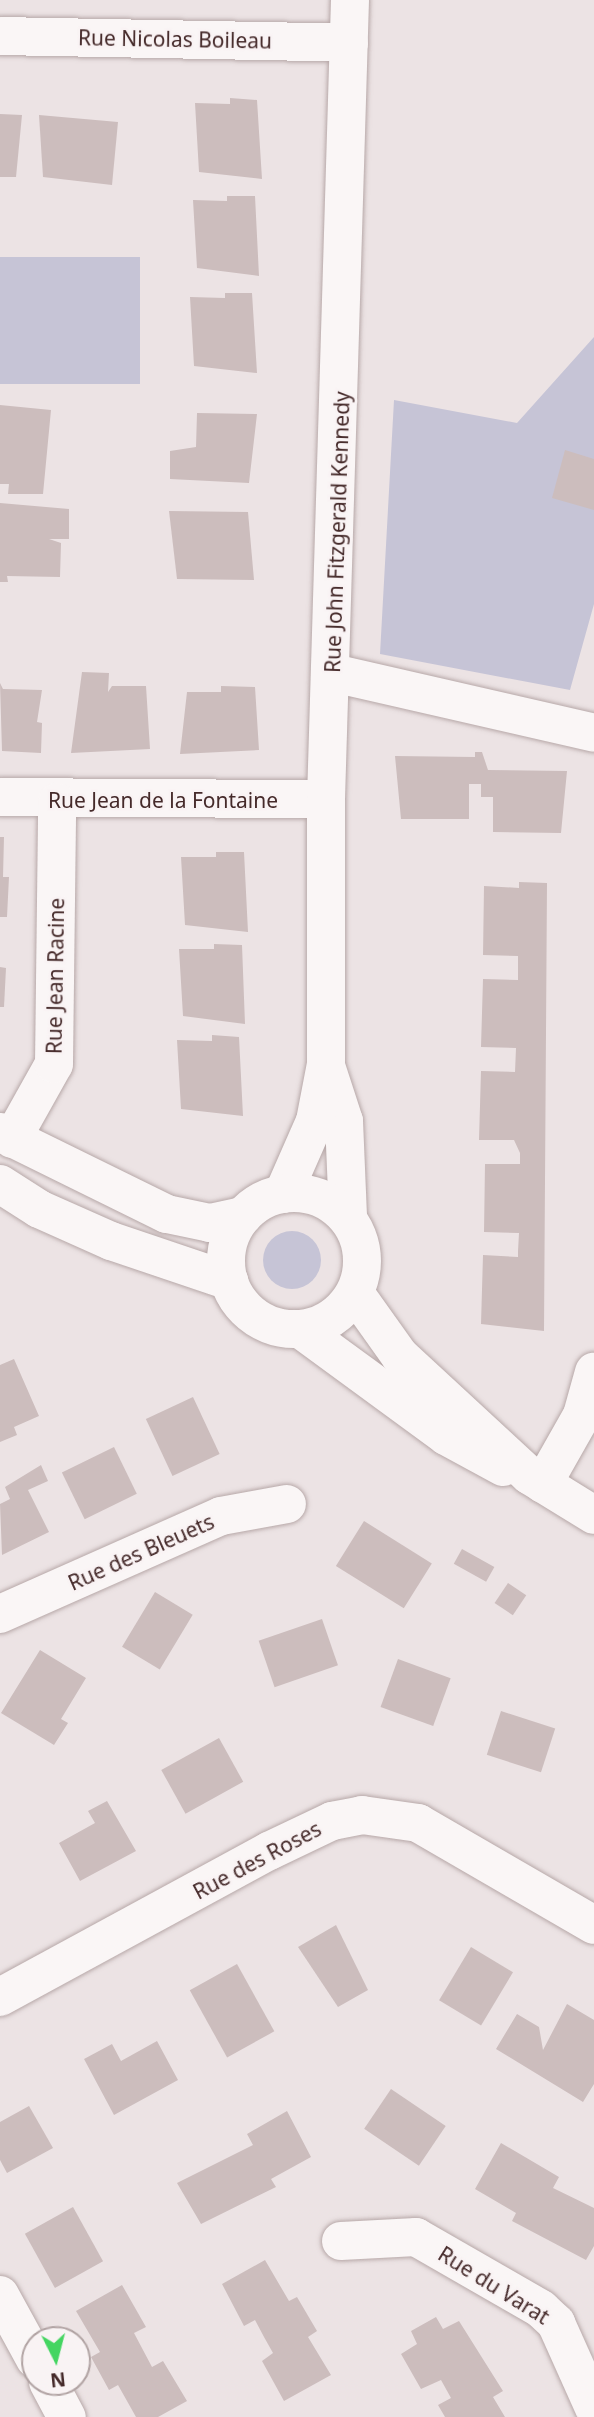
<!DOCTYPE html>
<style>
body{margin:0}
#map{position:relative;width:594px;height:2417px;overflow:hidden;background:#ece3e4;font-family:"Noto Sans",sans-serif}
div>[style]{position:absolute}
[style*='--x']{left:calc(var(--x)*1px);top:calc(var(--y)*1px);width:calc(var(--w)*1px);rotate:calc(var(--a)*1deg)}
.green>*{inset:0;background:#c6c4d6;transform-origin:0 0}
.round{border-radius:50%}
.building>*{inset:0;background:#ccbdbd;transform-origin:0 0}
.roads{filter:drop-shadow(0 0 2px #b7a8a8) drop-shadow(0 0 2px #b7a8a8)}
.minor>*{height:38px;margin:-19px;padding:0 19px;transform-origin:19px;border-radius:19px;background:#faf6f6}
.tertiary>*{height:38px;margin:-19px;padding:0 19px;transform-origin:19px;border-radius:19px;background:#faf6f6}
.tertiary>.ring{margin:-19px;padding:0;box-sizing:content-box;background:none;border:38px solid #faf6f6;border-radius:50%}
span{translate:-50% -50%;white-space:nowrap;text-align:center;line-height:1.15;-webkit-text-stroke:5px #f9f3f4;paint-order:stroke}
.street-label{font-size:21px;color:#452a2a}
.north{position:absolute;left:21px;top:2326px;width:70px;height:70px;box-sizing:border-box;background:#f9f3f4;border:2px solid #b1a3a3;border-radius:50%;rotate:174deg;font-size:19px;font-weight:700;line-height:28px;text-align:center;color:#452a2a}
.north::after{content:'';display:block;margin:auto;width:24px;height:32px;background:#44d561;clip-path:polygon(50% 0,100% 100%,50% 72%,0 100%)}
</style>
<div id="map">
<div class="green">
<div style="left:0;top:257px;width:140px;height:127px"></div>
<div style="clip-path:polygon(594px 337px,594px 604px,570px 690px,380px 654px,394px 400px,517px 423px)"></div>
<div class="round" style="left:263px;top:1231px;width:58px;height:58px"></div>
</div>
<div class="building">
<div style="clip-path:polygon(230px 98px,257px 100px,262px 179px,199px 172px,195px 103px,230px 104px)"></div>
<div style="clip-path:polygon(0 114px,22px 115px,16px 177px,0 177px)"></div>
<div style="clip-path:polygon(39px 115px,118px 122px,112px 185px,43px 177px)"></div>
<div style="clip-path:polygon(227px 196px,255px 196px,259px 276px,197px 268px,193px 200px,227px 201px)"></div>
<div style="clip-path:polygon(225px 293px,252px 293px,257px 373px,194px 366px,190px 297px,225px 298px)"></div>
<div style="clip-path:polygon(0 405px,51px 410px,43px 494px,8px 494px,9px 484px,0 484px)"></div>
<div style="clip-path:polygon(197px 413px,257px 414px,249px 483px,170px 479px,170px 451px,196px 447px)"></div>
<div style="clip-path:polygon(565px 450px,594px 459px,594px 510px,552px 498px)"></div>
<div style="clip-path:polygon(0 503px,69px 509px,69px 539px,49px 539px,61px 543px,60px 577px,7px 576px,8px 582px,0 582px)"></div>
<div style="clip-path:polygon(169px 511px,248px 512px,254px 580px,177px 579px)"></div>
<div style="clip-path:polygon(82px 672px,109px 673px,108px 692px,112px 686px,146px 686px,150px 749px,71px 753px)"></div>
<div style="clip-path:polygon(0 683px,3px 689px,42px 690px,37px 722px,42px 723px,41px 753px,2px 751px)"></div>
<div style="clip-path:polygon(221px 686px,255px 687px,259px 750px,180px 754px,187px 692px,221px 692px)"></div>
<div style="clip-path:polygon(475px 752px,482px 752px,488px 770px,567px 771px,561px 833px,493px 832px,493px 797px,481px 797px,481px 784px,469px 784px,469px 819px,401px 819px,395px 756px,475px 757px)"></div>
<div style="clip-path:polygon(0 837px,4px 837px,3px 877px,9px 877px,7px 917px,0 917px)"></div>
<div style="clip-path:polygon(216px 852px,244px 852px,248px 932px,185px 925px,181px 857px,216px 857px)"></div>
<div style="clip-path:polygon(519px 882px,547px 883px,544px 1331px,481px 1324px,483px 1255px,518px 1257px,518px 1251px,519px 1233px,484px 1232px,485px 1164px,520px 1164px,520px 1153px,514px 1140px,479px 1140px,481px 1071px,515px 1072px,516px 1048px,481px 1047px,483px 979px,518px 980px,518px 956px,483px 955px,484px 886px,519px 888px)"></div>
<div style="clip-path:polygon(214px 944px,242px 945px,245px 1024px,183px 1016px,179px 949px,214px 949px)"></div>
<div style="clip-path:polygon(0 967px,6px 968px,4px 1007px,0 1007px)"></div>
<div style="clip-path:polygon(212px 1035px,239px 1037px,243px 1116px,181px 1109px,177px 1040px,212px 1041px)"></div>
<div style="clip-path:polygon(14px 1359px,39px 1416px,14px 1427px,17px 1435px,0 1442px,0 1365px)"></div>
<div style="left:193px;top:1397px;width:63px;height:52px;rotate:65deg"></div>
<div style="left:114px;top:1447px;width:52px;height:58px;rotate:64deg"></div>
<div style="clip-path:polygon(41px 1465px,48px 1481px,28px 1490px,49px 1532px,2px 1555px,0 1504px,10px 1499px,5px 1487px)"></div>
<div style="left:364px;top:1521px;width:80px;height:53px;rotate:32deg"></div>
<div style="left:462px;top:1549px;width:37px;height:17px;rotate:29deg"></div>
<div style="left:508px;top:1583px;width:22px;height:24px;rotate:34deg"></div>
<div style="left:155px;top:1592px;width:44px;height:64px;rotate:31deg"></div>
<div style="left:322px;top:1619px;width:49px;height:67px;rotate:71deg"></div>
<div style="clip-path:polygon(40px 1650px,86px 1678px,61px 1719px,68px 1723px,54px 1745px,1px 1713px)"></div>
<div style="left:398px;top:1659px;width:56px;height:51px;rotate:20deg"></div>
<div style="left:501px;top:1711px;width:57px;height:46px;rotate:18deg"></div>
<div style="left:219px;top:1738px;width:50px;height:66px;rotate:61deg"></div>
<div style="clip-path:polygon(107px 1801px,136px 1851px,80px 1881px,59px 1843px,95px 1823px,88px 1811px)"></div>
<div style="clip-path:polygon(336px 1925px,368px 1990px,338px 2007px,298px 1947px)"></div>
<div style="left:471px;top:1947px;width:49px;height:62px;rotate:31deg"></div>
<div style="left:237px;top:1964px;width:77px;height:54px;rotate:61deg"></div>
<div style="clip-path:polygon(567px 2004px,594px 2020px,594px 2084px,583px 2102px,496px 2049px,517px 2014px,539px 2027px,543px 2050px)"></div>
<div style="clip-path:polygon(157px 2041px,178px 2080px,114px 2115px,84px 2059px,112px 2044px,121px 2061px)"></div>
<div style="left:391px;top:2089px;width:66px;height:48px;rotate:34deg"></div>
<div style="clip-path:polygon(29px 2106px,53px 2148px,7px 2173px,0 2160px,0 2122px)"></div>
<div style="clip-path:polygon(287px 2111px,311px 2157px,271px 2179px,276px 2187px,201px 2224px,177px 2183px,253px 2145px,247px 2134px)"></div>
<div style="clip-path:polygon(501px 2143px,559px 2177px,553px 2188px,594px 2208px,594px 2246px,586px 2260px,512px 2221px,516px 2213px,475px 2189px)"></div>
<div style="left:73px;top:2207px;width:62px;height:55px;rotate:61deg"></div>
<div style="clip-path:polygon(265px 2260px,289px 2301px,297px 2297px,317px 2331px,308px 2337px,331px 2375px,284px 2401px,262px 2361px,273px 2353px,264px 2337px,255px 2320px,244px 2326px,222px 2284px)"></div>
<div style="clip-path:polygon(122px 2285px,146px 2327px,134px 2333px,152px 2367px,163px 2361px,187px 2401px,158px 2417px,136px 2417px,118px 2385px,109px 2390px,91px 2357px,100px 2352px,76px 2311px)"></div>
<div style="clip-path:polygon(436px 2317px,443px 2329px,459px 2321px,503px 2391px,493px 2397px,505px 2417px,445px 2417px,438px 2405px,451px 2398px,441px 2380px,421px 2389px,401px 2354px,417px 2344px,411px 2331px)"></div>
</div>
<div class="roads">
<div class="minor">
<div style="--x:0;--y:36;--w:349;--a:1.1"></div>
<div style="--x:333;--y:673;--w:268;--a:12.9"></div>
<div style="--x:0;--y:797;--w:326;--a:0.4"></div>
<div style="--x:327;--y:1069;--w:55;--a:71.9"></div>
<div style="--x:344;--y:1121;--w:97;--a:87.6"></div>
<div style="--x:12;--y:1139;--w:86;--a:-60.8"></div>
<div style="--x:54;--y:1064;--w:262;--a:-89.3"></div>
<div style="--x:283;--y:1194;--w:80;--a:-66.3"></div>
<div style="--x:315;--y:1121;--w:58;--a:-79.1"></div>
<div style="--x:326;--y:1064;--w:265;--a:-90"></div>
<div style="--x:326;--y:799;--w:799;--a:-88.28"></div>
<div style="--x:543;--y:1484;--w:79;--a:-60.5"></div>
<div style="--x:582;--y:1415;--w:45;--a:-74.4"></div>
<div style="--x:0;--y:1614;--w:242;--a:-23.9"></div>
<div style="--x:221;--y:1516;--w:67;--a:-10.3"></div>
<div style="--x:0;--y:1997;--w:306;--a:-28.5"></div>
<div style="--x:269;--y:1851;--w:70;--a:-25.5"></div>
<div style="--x:332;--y:1821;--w:31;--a:-11"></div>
<div style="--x:362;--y:1815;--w:57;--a:8.1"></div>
<div style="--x:418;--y:1823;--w:203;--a:30.1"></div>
<div style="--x:341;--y:2241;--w:75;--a:-3.1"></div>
<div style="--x:416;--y:2237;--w:144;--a:29.9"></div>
<div style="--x:541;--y:2309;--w:21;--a:43"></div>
<div style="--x:556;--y:2323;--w:93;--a:65.9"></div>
<div style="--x:0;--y:2295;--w:73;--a:61.3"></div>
<div style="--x:48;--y:2382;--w:40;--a:62"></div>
</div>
<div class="tertiary">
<div style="--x:0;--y:1132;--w:186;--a:26.2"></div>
<div style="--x:167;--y:1214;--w:44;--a:11.8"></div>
<div style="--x:210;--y:1223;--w:34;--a:-12"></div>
<div style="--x:0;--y:1184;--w:46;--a:32.7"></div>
<div style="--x:39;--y:1209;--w:79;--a:24"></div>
<div style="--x:111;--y:1241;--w:125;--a:18.7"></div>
<div class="ring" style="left:226px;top:1193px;width:98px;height:98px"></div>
<div style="--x:355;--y:1293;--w:77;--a:54.5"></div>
<div style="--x:400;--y:1356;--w:176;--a:42.7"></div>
<div style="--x:529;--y:1475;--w:76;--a:31.6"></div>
<div style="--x:300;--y:1329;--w:181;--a:36.2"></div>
<div style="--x:446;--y:1436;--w:65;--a:28.5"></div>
</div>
</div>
<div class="street-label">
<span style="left:175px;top:39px;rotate:1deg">Rue Nicolas Boileau</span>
<span style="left:337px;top:532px;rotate:-88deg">Rue John Fitzgerald Kennedy</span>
<span style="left:163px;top:800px">Rue Jean de la Fontaine</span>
<span style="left:55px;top:976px;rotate:-89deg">Rue Jean Racine</span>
<span style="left:141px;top:1552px;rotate:-24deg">Rue des Bleuets</span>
<span style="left:257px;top:1860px;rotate:-28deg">Rue des Roses</span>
<span style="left:494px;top:2285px;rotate:32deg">Rue du Varat</span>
</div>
<div class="north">N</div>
</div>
